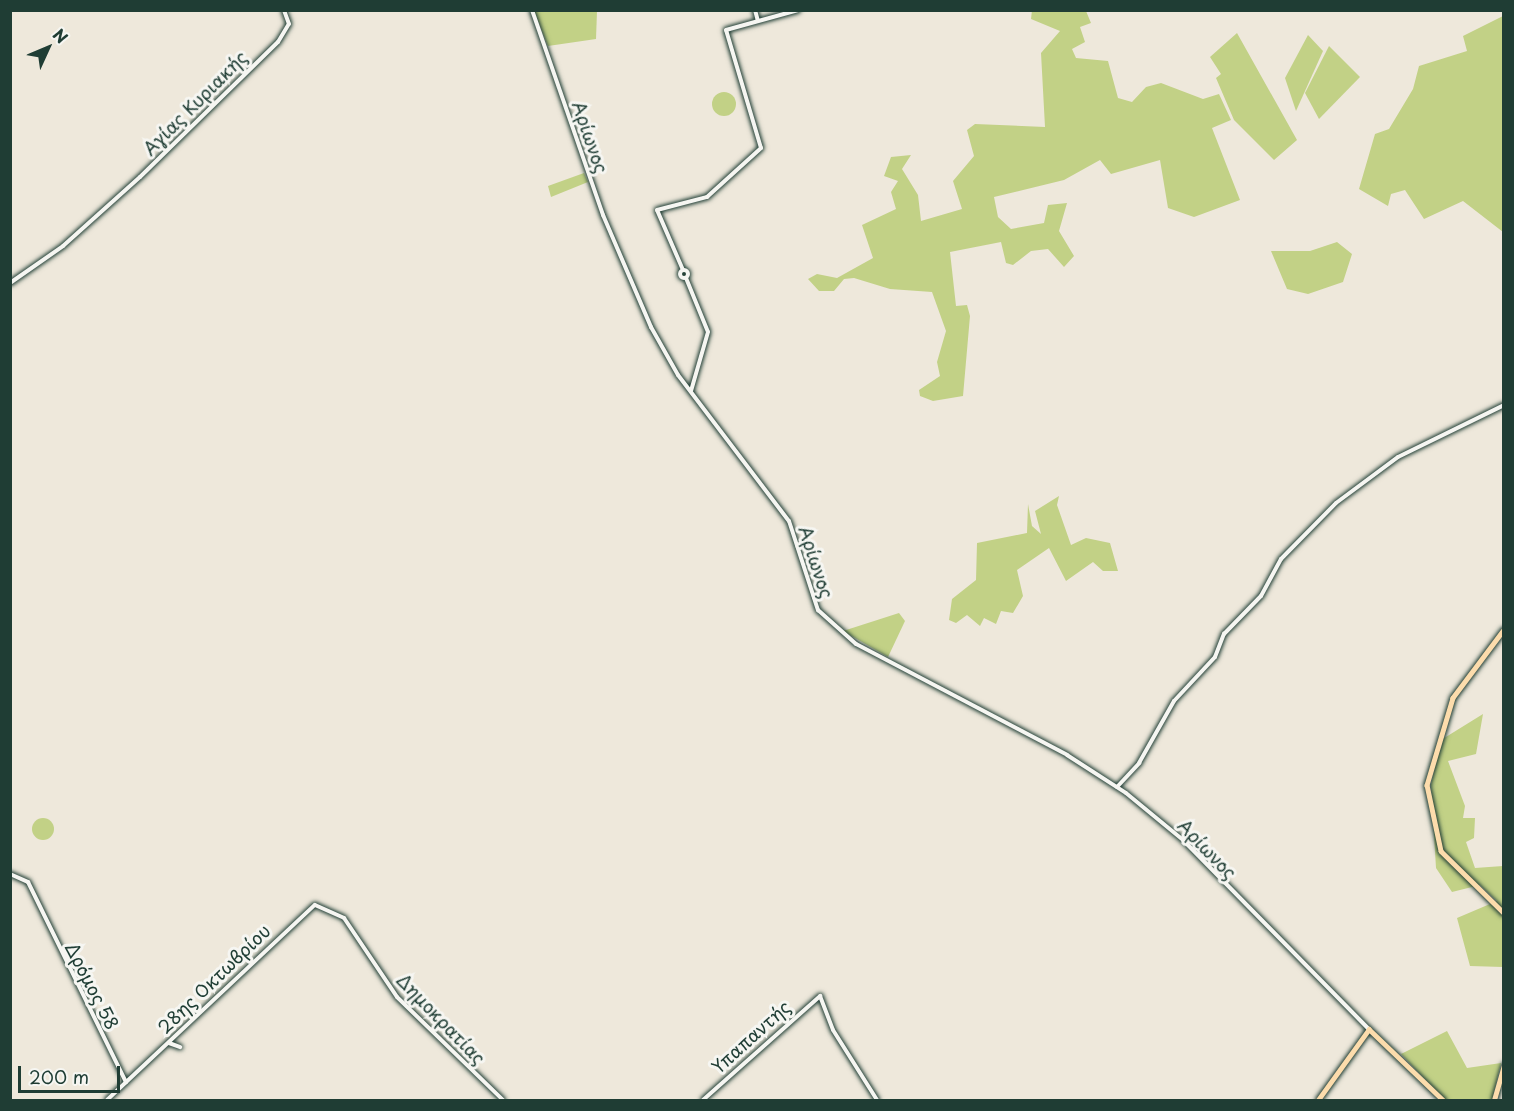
<!DOCTYPE html>
<meta charset="utf-8">
<style>
body{margin:0}
#map{position:relative;width:1514px;height:1111px;overflow:hidden;background:#eee8db;font-family:"Playpen Sans",sans-serif}
div>[style]{position:absolute}
[style*='--x']{left:calc(var(--x)*1px);top:calc(var(--y)*1px);width:calc(var(--w)*1px);rotate:calc(var(--a)*1deg)}
.green>*{inset:0;background:#c2d186}
.round{border-radius:50%}
.roads{filter:drop-shadow(0 0 2px #1f3d34) drop-shadow(0 0 2px #1f3d34)}
.minor>*{height:4px;margin:-2px;padding:0 2px;transform-origin:2px;border-radius:2px;background:#f6f6f2}
.minor>.ring{margin:-2px;padding:0;box-sizing:content-box;background:none;border:4px solid #f6f6f2;border-radius:50%}
.major>*{height:4.5px;margin:-2.25px;padding:0 2.25px;transform-origin:2.25px;border-radius:2.25px;background:#fcdcac}
span{translate:-50% -50%;white-space:nowrap;text-align:center;line-height:1.15;-webkit-text-stroke:6px #f6f6f2;paint-order:stroke}
.street-label{font-size:18px;color:#1f3d34}
.frame{position:absolute;inset:0;border:12px solid #1f3d34;pointer-events:none}
.north{position:absolute;left:18px;top:18px;width:60px;height:60px;-webkit-text-stroke:4px #f6f6f2;paint-order:stroke;rotate:46deg;font-size:16px;font-weight:700;line-height:24px;text-align:center;color:#1f3d34}
.north::after{content:'';display:block;margin:auto;width:21px;height:27px;background:#1f3d34;clip-path:polygon(50% 0,100% 100%,50% 72%,0 100%)}
.scale{position:absolute;left:18px;top:1066px;width:102px;height:27px;box-sizing:border-box;border:3px solid #1f3d34;border-top:0;padding-left:8px;font-size:18px;line-height:21px;white-space:nowrap;color:#1f3d34;-webkit-text-stroke:4px #f6f6f2;paint-order:stroke}
</style>
<div id="map">
<div class="green">
<div style="clip-path:polygon(1032px 10px,1086px 11px,1091px 23px,1080px 27px,1085px 42px,1072px 49px,1076px 58px,1108px 61px,1118px 98px,1132px 102px,1146px 87px,1161px 83px,1203px 99px,1219px 94px,1231px 120px,1212px 128px,1240px 200px,1194px 217px,1168px 208px,1160px 160px,1111px 174px,1100px 160px,1064px 180px,994px 197px,998px 217px,1011px 229px,1044px 223px,1048px 205px,1067px 203px,1059px 231px,1074px 256px,1064px 267px,1048px 249px,1031px 251px,1013px 265px,1006px 263px,1001px 242px,950px 252px,956px 306px,967px 305px,970px 316px,963px 396px,933px 401px,920px 396px,919px 390px,940px 376px,937px 362px,946px 331px,932px 292px,890px 289px,854px 278px,844px 279px,834px 291px,819px 291px,808px 279px,817px 274px,837px 278px,873px 258px,862px 225px,896px 209px,891px 192px,898px 181px,884px 176px,891px 157px,911px 155px,902px 169px,918px 195px,921px 221px,962px 209px,953px 181px,974px 156px,967px 130px,975px 124px,1045px 127px,1041px 53px,1060px 31px,1031px 19px)"></div>
<div style="clip-path:polygon(534px 11px,597px 11px,596px 39px,548px 46px)"></div>
<div style="clip-path:polygon(1503px 16px,1503px 232px,1463px 201px,1424px 219px,1405px 190px,1391px 194px,1388px 206px,1359px 189px,1375px 134px,1389px 129px,1413px 89px,1419px 66px,1467px 51px,1463px 36px)"></div>
<div style="clip-path:polygon(1237px 33px,1297px 140px,1274px 160px,1234px 120px,1216px 78px,1221px 74px,1210px 57px)"></div>
<div style="clip-path:polygon(1308px 35px,1323px 51px,1296px 111px,1285px 78px)"></div>
<div style="clip-path:polygon(1329px 46px,1360px 77px,1319px 119px,1305px 93px)"></div>
<div class="round" style="left:712px;top:92px;width:24px;height:24px"></div>
<div style="clip-path:polygon(584px 173px,588px 182px,551px 197px,548px 186px)"></div>
<div style="clip-path:polygon(1337px 242px,1352px 254px,1343px 282px,1308px 294px,1287px 289px,1271px 251px,1310px 251px)"></div>
<div style="clip-path:polygon(1059px 496px,1057px 505px,1071px 545px,1086px 538px,1110px 543px,1118px 571px,1103px 571px,1093px 562px,1066px 581px,1049px 548px,1017px 570px,1023px 596px,1013px 613px,1001px 611px,996px 624px,984px 618px,980px 626px,967px 615px,956px 623px,949px 620px,952px 599px,976px 580px,977px 543px,1027px 533px,1028px 504px,1032px 526px,1041px 534px,1035px 511px)"></div>
<div style="clip-path:polygon(899px 613px,905px 621px,888px 657px,843px 631px)"></div>
<div style="clip-path:polygon(1483px 714px,1476px 754px,1448px 761px,1465px 806px,1463px 818px,1475px 818px,1474px 838px,1466px 842px,1475px 868px,1503px 866px,1503px 967px,1470px 966px,1457px 918px,1497px 901px,1480px 885px,1452px 892px,1436px 868px,1431px 785px,1441px 740px)"></div>
<div class="round" style="left:32px;top:818px;width:22px;height:22px"></div>
<div style="clip-path:polygon(1447px 1031px,1467px 1068px,1501px 1063px,1492px 1100px,1445px 1100px,1401px 1054px)"></div>
</div>
<div class="roads">
<div class="minor">
<div style="--x:532;--y:10;--w:217;--a:70.9"></div>
<div style="--x:603;--y:215;--w:122;--a:66.8"></div>
<div style="--x:651;--y:327;--w:55;--a:60.6"></div>
<div style="--x:678;--y:375;--w:183;--a:52.8"></div>
<div style="--x:789;--y:521;--w:94;--a:72"></div>
<div style="--x:818;--y:610;--w:51;--a:41.8"></div>
<div style="--x:856;--y:644;--w:238;--a:27.7"></div>
<div style="--x:1067;--y:755;--w:70;--a:32.8"></div>
<div style="--x:1126;--y:793;--w:74;--a:39.5"></div>
<div style="--x:1183;--y:840;--w:265;--a:45.5"></div>
<div style="--x:755;--y:10;--w:11;--a:75"></div>
<div class="ring" style="left:680px;top:270px;width:4px;height:4px"></div>
<div style="--x:683;--y:270;--w:65;--a:-113.4"></div>
<div style="--x:657;--y:210;--w:52;--a:-14.6"></div>
<div style="--x:707;--y:197;--w:73;--a:-42.2"></div>
<div style="--x:761;--y:148;--w:123;--a:-106.5"></div>
<div style="--x:726;--y:30;--w:75;--a:-15.5"></div>
<div style="--x:686;--y:278;--w:58;--a:67.8"></div>
<div style="--x:708;--y:332;--w:61;--a:106.1"></div>
<div style="--x:10;--y:283;--w:65;--a:-34.9"></div>
<div style="--x:63;--y:246;--w:103;--a:-41.9"></div>
<div style="--x:140;--y:177;--w:193;--a:-44.4"></div>
<div style="--x:278;--y:42;--w:21;--a:-59"></div>
<div style="--x:289;--y:24;--w:15;--a:-110"></div>
<div style="--x:1117;--y:787;--w:33;--a:-47"></div>
<div style="--x:1139;--y:763;--w:71;--a:-60.6"></div>
<div style="--x:1174;--y:701;--w:60;--a:-47"></div>
<div style="--x:1215;--y:657;--w:25;--a:-69"></div>
<div style="--x:1224;--y:634;--w:53;--a:-45.8"></div>
<div style="--x:1261;--y:596;--w:42;--a:-61.6"></div>
<div style="--x:1281;--y:559;--w:78;--a:-45.5"></div>
<div style="--x:1336;--y:503;--w:77;--a:-36.6"></div>
<div style="--x:1398;--y:457;--w:118;--a:-26.1"></div>
<div style="--x:10;--y:874;--w:20;--a:24"></div>
<div style="--x:28;--y:882;--w:223;--a:63.9"></div>
<div style="--x:169;--y:1043;--w:12;--a:20"></div>
<div style="--x:107;--y:1100;--w:285;--a:-43.2"></div>
<div style="--x:315;--y:905;--w:32;--a:24"></div>
<div style="--x:344;--y:918;--w:95;--a:56.1"></div>
<div style="--x:397;--y:997;--w:148;--a:44.2"></div>
<div style="--x:703;--y:1100;--w:157;--a:-41.6"></div>
<div style="--x:820;--y:996;--w:36;--a:69"></div>
<div style="--x:833;--y:1030;--w:83;--a:57.8"></div>
</div>
<div class="major">
<div style="--x:1504;--y:630;--w:85;--a:126.9"></div>
<div style="--x:1453;--y:698;--w:91;--a:106.6"></div>
<div style="--x:1427;--y:785;--w:67;--a:78"></div>
<div style="--x:1441;--y:851;--w:88;--a:44.5"></div>
<div style="--x:1318;--y:1100;--w:87;--a:-54.3"></div>
<div style="--x:1369;--y:1029;--w:103;--a:43.8"></div>
<div style="--x:1494;--y:1100;--w:36;--a:-74"></div>
</div>
</div>
<div class="street-label">
<span style="left:195px;top:103px;rotate:-45deg">Αγίας Κυριακής</span>
<span style="left:590px;top:137px;rotate:71deg">Αρίωνος</span>
<span style="left:816px;top:562px;rotate:72deg">Αρίωνος</span>
<span style="left:1207px;top:849px;rotate:46deg">Αρίωνος</span>
<span style="left:214px;top:979px;rotate:-44deg">28ης Οκτωβρίου</span>
<span style="left:92px;top:986px;rotate:63deg">Δρόμος 58</span>
<span style="left:441px;top:1019px;rotate:46deg">Δημοκρατίας</span>
<span style="left:751px;top:1037px;rotate:-42deg">Υπαπαντής</span>
</div>
<div class="frame"></div>
<div class="north">N</div>
<div class="scale">200 m</div>
</div>
